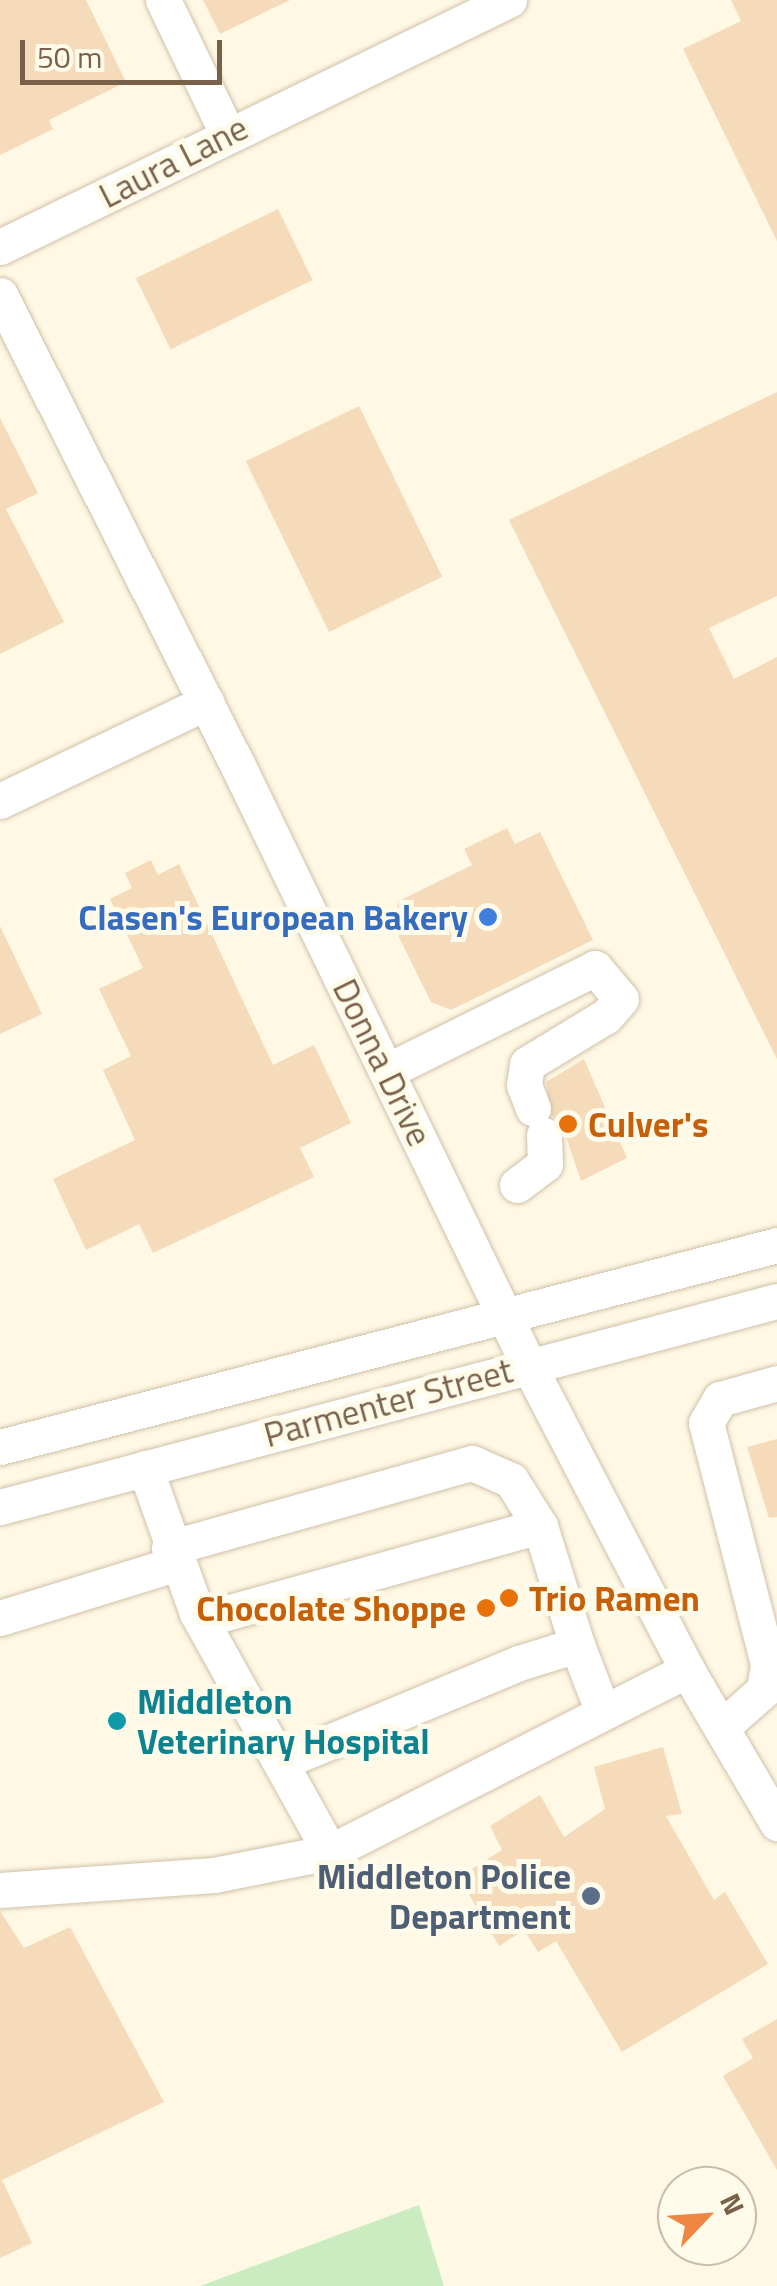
<!DOCTYPE html>
<style>
body{margin:0}
#map{position:relative;width:777px;height:2286px;overflow:hidden;background:#fef8e4;font-family:"Titillium Web",sans-serif}
div>[style]{position:absolute}
[style*='--x']{left:calc(var(--x)*1px);top:calc(var(--y)*1px);width:calc(var(--w)*1px);rotate:calc(var(--a)*1deg)}
.green>*{inset:0;background:#cbecc1}
.building>*{inset:0;background:#f5dbba;transform-origin:0 0}
.roads{filter:drop-shadow(0 0 2px #d0c1aa) drop-shadow(0 0 2px #d0c1aa)}
.minor>*{height:35px;margin:-17.5px;padding:0 17.5px;transform-origin:17.5px;border-radius:17.5px;background:#fff}
.dots>*{width:28px;height:28px;translate:-50% -50%;box-sizing:border-box;border:5px solid #fffbeb;border-radius:50%}
span{translate:-50% -50%;white-space:nowrap;text-align:center;line-height:1.15;-webkit-text-stroke:10px #fffbeb;paint-order:stroke}
.street-label{font-size:35px;color:#786148}
.shop-label{font-size:35px;color:#366cbe;font-weight:700}
.right{translate:-100% -50%;text-align:right}
.food-label{font-size:35px;color:#c56008;font-weight:700}
.left{translate:0 -50%;text-align:left}
.culture-label{font-size:35px;color:#0d838f;font-weight:700}
.service-label{font-size:35px;color:#4e5e75;font-weight:700}
.north{position:absolute;left:657px;top:2166px;width:100px;height:100px;box-sizing:border-box;background:#fffbeb;border:2px solid #c9bdaa;border-radius:50%;rotate:65deg;font-size:28px;font-weight:700;line-height:40px;text-align:center;color:#786148}
.north::after{content:'';display:block;margin:auto;width:35px;height:45px;background:#ee8642;clip-path:polygon(50% 0,100% 100%,50% 72%,0 100%)}
.scale{position:absolute;left:20px;top:40px;width:202px;height:45px;box-sizing:border-box;border:5px solid #786148;border-top:0;padding-left:12px;font-size:30px;line-height:35px;white-space:nowrap;color:#786148;-webkit-text-stroke:8px #fffbeb;paint-order:stroke}
</style>
<div id="map">
<div class="green">
<div style="clip-path:polygon(419px 2205px,444px 2286px,200px 2286px)"></div>
</div>
<div class="building">
<div style="clip-path:polygon(0 0,86px 0,126px 82px,49px 120px,53px 129px,0 155px)"></div>
<div style="clip-path:polygon(203px 0,290px 0,220px 34px)"></div>
<div style="clip-path:polygon(731px 0,777px 0,777px 241px,683px 49px,741px 21px)"></div>
<div style="left:278px;top:209px;width:79px;height:158px;rotate:64deg"></div>
<div style="clip-path:polygon(777px 392px,777px 596px,709px 628px,734px 679px,777px 657px,777px 1059px,509px 520px)"></div>
<div style="left:359px;top:406px;width:190px;height:126px;rotate:64deg"></div>
<div style="clip-path:polygon(0 418px,38px 493px,6px 509px,64px 622px,0 654px)"></div>
<div style="clip-path:polygon(507px 828px,515px 844px,540px 832px,593px 940px,451px 1010px,431px 1002px,392px 923px,399px 901px,472px 865px,464px 849px)"></div>
<div style="clip-path:polygon(151px 860px,158px 875px,179px 864px,273px 1065px,314px 1045px,351px 1123px,300px 1148px,314px 1177px,153px 1253px,139px 1224px,86px 1250px,53px 1179px,135px 1140px,103px 1070px,131px 1056px,99px 989px,143px 968px,110px 899px,132px 888px,125px 873px)"></div>
<div style="clip-path:polygon(0 926px,42px 1014px,0 1034px)"></div>
<div style="clip-path:polygon(584px 1059px,627px 1158px,581px 1181px,562px 1125px,552px 1116px,546px 1082px)"></div>
<div style="clip-path:polygon(777px 1439px,777px 1517px,769px 1518px,747px 1447px)"></div>
<div style="clip-path:polygon(663px 1747px,682px 1814px,666px 1816px,714px 1900px,725px 1892px,768px 1964px,622px 2052px,556px 1941px,538px 1952px,524px 1930px,499px 1946px,459px 1877px,502px 1850px,490px 1826px,540px 1795px,564px 1837px,605px 1809px,594px 1767px)"></div>
<div style="clip-path:polygon(0 1911px,24px 1948px,70px 1927px,164px 2102px,2px 2180px,32px 2243px,0 2258px)"></div>
<div style="clip-path:polygon(777px 2019px,777px 2170px,723px 2076px,753px 2058px,742px 2039px)"></div>
</div>
<div class="roads">
<div class="minor">
<div style="--x:163;--y:0;--w:148;--a:64.3"></div>
<div style="--x:0;--y:247;--w:566;--a:-25.89"></div>
<div style="--x:0;--y:295;--w:525;--a:63.19"></div>
<div style="--x:237;--y:764;--w:667;--a:64.13"></div>
<div style="--x:528;--y:1364;--w:345;--a:62.5"></div>
<div style="--x:687;--y:1670;--w:178;--a:59.5"></div>
<div style="--x:0;--y:801;--w:229;--a:-25.6"></div>
<div style="--x:387;--y:1071;--w:232;--a:-26.3"></div>
<div style="--x:595;--y:968;--w:40;--a:50"></div>
<div style="--x:621;--y:999;--w:23;--a:131"></div>
<div style="--x:606;--y:1016;--w:92;--a:148.7"></div>
<div style="--x:527;--y:1064;--w:21;--a:98"></div>
<div style="--x:524;--y:1085;--w:25;--a:69"></div>
<div style="--x:517;--y:1185;--w:35;--a:-37"></div>
<div style="--x:545;--y:1164;--w:29;--a:-92"></div>
<div style="--x:0;--y:1447;--w:803;--a:-14.57"></div>
<div style="--x:145;--y:1468;--w:154;--a:70.3"></div>
<div style="--x:197;--y:1613;--w:274;--a:60.9"></div>
<div style="--x:0;--y:1507;--w:804;--a:-14.85"></div>
<div style="--x:169;--y:1548;--w:315;--a:-15.7"></div>
<div style="--x:472;--y:1463;--w:43;--a:23.6"></div>
<div style="--x:511;--y:1480;--w:54;--a:57.8"></div>
<div style="--x:540;--y:1526;--w:125;--a:72.7"></div>
<div style="--x:577;--y:1645;--w:61;--a:162.8"></div>
<div style="--x:519;--y:1663;--w:256;--a:157.4"></div>
<div style="--x:0;--y:1618;--w:182;--a:-17.2"></div>
<div style="--x:201;--y:1620;--w:352;--a:-15.5"></div>
<div style="--x:577;--y:1645;--w:72;--a:68.8"></div>
<div style="--x:721;--y:1728;--w:57;--a:-41.5"></div>
<div style="--x:764;--y:1690;--w:26;--a:-81"></div>
<div style="--x:768;--y:1664;--w:249;--a:-104.4"></div>
<div style="--x:706;--y:1423;--w:28;--a:-60"></div>
<div style="--x:720;--y:1399;--w:59;--a:-15.7"></div>
<div style="--x:0;--y:1890;--w:215;--a:-4"></div>
<div style="--x:214;--y:1875;--w:118;--a:-11.2"></div>
<div style="--x:330;--y:1852;--w:401;--a:-27"></div>
</div>
</div>
<div class="dots">
<div style="left:488px;top:917px;background:#3f7fe0"></div>
<div style="left:568px;top:1124px;background:#e8710a"></div>
<div style="left:509px;top:1598px;background:#e8710a"></div>
<div style="left:486px;top:1608px;background:#e8710a"></div>
<div style="left:117px;top:1721px;background:#0f9aa8"></div>
<div style="left:591px;top:1896px;background:#5c6f8a"></div>
</div>
<div class="street-label">
<span style="left:173px;top:161px;rotate:-27deg">Laura Lane</span>
<span style="left:383px;top:1062px;rotate:64deg">Donna Drive</span>
<span style="left:388px;top:1402px;rotate:-15deg">Parmenter Street</span>
</div>
<div class="shop-label">
<span class="right" style="left:468px;top:917px">Clasen's European Bakery</span>
</div>
<div class="food-label">
<span class="left" style="left:588px;top:1124px">Culver's</span>
<span class="left" style="left:529px;top:1598px">Trio Ramen</span>
<span class="right" style="left:466px;top:1608px">Chocolate Shoppe</span>
</div>
<div class="culture-label">
<span class="left" style="left:137px;top:1721px">Middleton<br>Veterinary Hospital</span>
</div>
<div class="service-label">
<span class="right" style="left:571px;top:1896px">Middleton Police<br>Department</span>
</div>
<div class="north">N</div>
<div class="scale">50 m</div>
</div>
